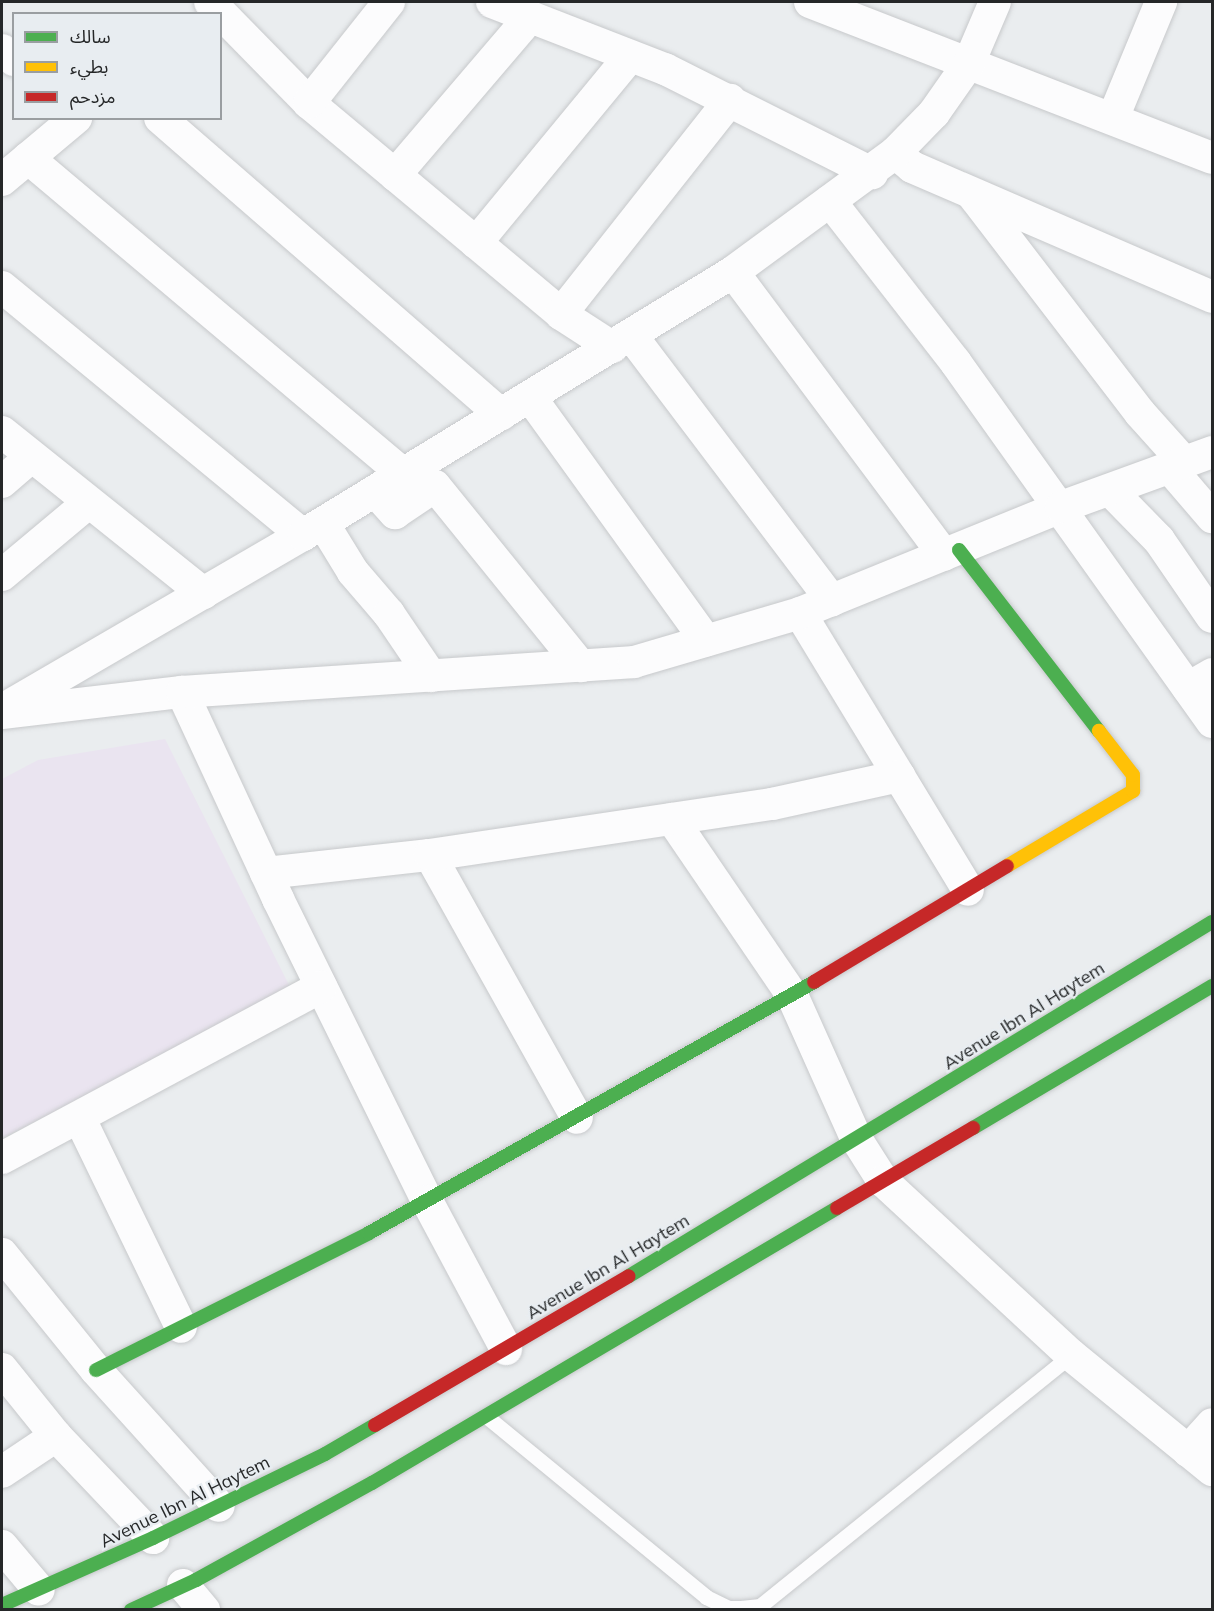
<!DOCTYPE html>
<meta charset="utf-8">
<style>
body{margin:0}
#map{position:relative;width:1214px;height:1611px;overflow:hidden;background:#eaedef;font-family:Mulish,"Noto Sans Arabic",sans-serif}
div>[style]{position:absolute}
[style*='--x']{left:calc(var(--x)*1px);top:calc(var(--y)*1px);width:calc(var(--w)*1px);rotate:calc(var(--a)*1deg)}
.education>*{inset:0;background:#eae4f0}
.roads{filter:drop-shadow(0 0 2px #c7c9cb) drop-shadow(0 0 2px #c7c9cb)}
.lane>*{height:15px;margin:-7.5px;padding:0 7.5px;transform-origin:7.5px;border-radius:7.5px;background:#fcfcfd}
.street>*{height:32px;margin:-16px;padding:0 16px;transform-origin:16px;border-radius:16px;background:#fcfcfd}
.fast>*{height:14px;margin:-7px;padding:0 7px;transform-origin:7px;border-radius:7px;background:#4caf50}
.slow>*{height:14px;margin:-7px;padding:0 7px;transform-origin:7px;border-radius:7px;background:#ffc107}
.jam>*{height:14px;margin:-7px;padding:0 7px;transform-origin:7px;border-radius:7px;background:#c62828}
span{translate:-50% -50%;white-space:nowrap;text-align:center;line-height:1.15;-webkit-text-stroke:4.5px #e8edf1;paint-order:stroke}
.street-label{font-size:18px;color:#252728}
.frame{position:absolute;inset:0;border:3px solid #252728;pointer-events:none}
.legend{position:absolute;left:12px;top:12px;width:210px;height:108px;box-sizing:border-box;background:#e8edf1;border:2px solid #9a9ea1;margin:0;padding:8px 10px;list-style:none;font-size:18px;color:#252728}
.legend li{display:flex;align-items:center;gap:12px;height:30px}
.legend b{width:30px;border:2px solid #9a9ea1}
</style>
<div id="map">
<div class="education">
<div style="clip-path:polygon(165px 739px,293px 993px,2px 1138px,2px 779px,38px 760px)"></div>
</div>
<div class="roads">
<div class="lane">
<div style="--x:486;--y:1416;--w:285;--a:39.4"></div>
<div style="--x:706;--y:1597;--w:25;--a:26"></div>
<div style="--x:729;--y:1608;--w:12;--a:0"></div>
<div style="--x:741;--y:1608;--w:19;--a:-6"></div>
<div style="--x:760;--y:1606;--w:400;--a:-38.9"></div>
</div>
<div class="street">
<div style="--x:210;--y:2;--w:141;--a:45.6"></div>
<div style="--x:309;--y:103;--w:329;--a:39.9"></div>
<div style="--x:561;--y:314;--w:61;--a:32.9"></div>
<div style="--x:492;--y:2;--w:186;--a:21.2"></div>
<div style="--x:665;--y:69;--w:232;--a:26.7"></div>
<div style="--x:810;--y:2;--w:431;--a:21.2"></div>
<div style="--x:2;--y:50;--w:16;--a:40"></div>
<div style="--x:309;--y:103;--w:129;--a:-51.6"></div>
<div style="--x:160;--y:118;--w:452;--a:41"></div>
<div style="--x:1113;--y:118;--w:126;--a:-67.5"></div>
<div style="--x:895;--y:153;--w:22;--a:39"></div>
<div style="--x:912;--y:167;--w:327;--a:23.4"></div>
<div style="--x:28;--y:158;--w:489;--a:40.1"></div>
<div style="--x:395;--y:175;--w:208;--a:-49.5"></div>
<div style="--x:2;--y:180;--w:97;--a:-40"></div>
<div style="--x:972;--y:194;--w:276;--a:52.5"></div>
<div style="--x:1140;--y:413;--w:66;--a:48.1"></div>
<div style="--x:830;--y:201;--w:205;--a:52.1"></div>
<div style="--x:956;--y:363;--w:441;--a:54.5"></div>
<div style="--x:476;--y:243;--w:242;--a:-50.5"></div>
<div style="--x:733;--y:272;--w:353;--a:53.3"></div>
<div style="--x:2;--y:287;--w:390;--a:39.5"></div>
<div style="--x:561;--y:314;--w:273;--a:-51.7"></div>
<div style="--x:631;--y:335;--w:333;--a:52.9"></div>
<div style="--x:531;--y:398;--w:299;--a:54.2"></div>
<div style="--x:2;--y:432;--w:258;--a:38.7"></div>
<div style="--x:1170;--y:468;--w:65;--a:49.4"></div>
<div style="--x:2;--y:482;--w:38;--a:-41"></div>
<div style="--x:1110;--y:490;--w:70;--a:45.6"></div>
<div style="--x:1159;--y:540;--w:93;--a:55.5"></div>
<div style="--x:375;--y:491;--w:30;--a:48"></div>
<div style="--x:395;--y:513;--w:48;--a:-34"></div>
<div style="--x:435;--y:486;--w:232;--a:51"></div>
<div style="--x:323;--y:523;--w:57;--a:58.5"></div>
<div style="--x:353;--y:572;--w:55;--a:49.4"></div>
<div style="--x:389;--y:614;--w:75;--a:55.9"></div>
<div style="--x:2;--y:575;--w:111;--a:-39.9"></div>
<div style="--x:800;--y:613;--w:191;--a:58.7"></div>
<div style="--x:1188;--y:688;--w:28;--a:-30"></div>
<div style="--x:182;--y:692;--w:228;--a:65.1"></div>
<div style="--x:278;--y:899;--w:337;--a:63.7"></div>
<div style="--x:427;--y:1201;--w:168;--a:61.9"></div>
<div style="--x:7;--y:707;--w:342;--a:-30.2"></div>
<div style="--x:303;--y:535;--w:504;--a:-31.45"></div>
<div style="--x:733;--y:272;--w:201;--a:-36.3"></div>
<div style="--x:895;--y:153;--w:56;--a:-45.7"></div>
<div style="--x:934;--y:113;--w:61;--a:-55"></div>
<div style="--x:969;--y:63;--w:66;--a:-66.9"></div>
<div style="--x:2;--y:713;--w:181;--a:-6.7"></div>
<div style="--x:182;--y:692;--w:453;--a:-3.8"></div>
<div style="--x:634;--y:662;--w:173;--a:-16.4"></div>
<div style="--x:800;--y:613;--w:282;--a:-22.1"></div>
<div style="--x:1061;--y:507;--w:161;--a:-20"></div>
<div style="--x:672;--y:819;--w:213;--a:55.7"></div>
<div style="--x:792;--y:995;--w:159;--a:65.9"></div>
<div style="--x:857;--y:1140;--w:49;--a:57.6"></div>
<div style="--x:883;--y:1181;--w:256;--a:42.8"></div>
<div style="--x:1071;--y:1355;--w:182;--a:39.2"></div>
<div style="--x:430;--y:855;--w:301;--a:60.8"></div>
<div style="--x:266;--y:873;--w:165;--a:-6.3"></div>
<div style="--x:430;--y:855;--w:346;--a:-8.5"></div>
<div style="--x:772;--y:804;--w:130;--a:-12.4"></div>
<div style="--x:899;--y:776;--w:133;--a:58.8"></div>
<div style="--x:80;--y:1119;--w:231;--a:64.1"></div>
<div style="--x:2;--y:1158;--w:362;--a:-28.2"></div>
<div style="--x:2;--y:1254;--w:149;--a:51"></div>
<div style="--x:96;--y:1370;--w:183;--a:47.9"></div>
<div style="--x:2;--y:1369;--w:86;--a:51.1"></div>
<div style="--x:56;--y:1436;--w:141;--a:46.4"></div>
<div style="--x:1188;--y:1451;--w:36;--a:-48"></div>
<div style="--x:2;--y:1472;--w:65;--a:-33.7"></div>
<div style="--x:2;--y:1546;--w:57;--a:49.9"></div>
<div style="--x:183;--y:1585;--w:33;--a:50"></div>
</div>
<div class="fast">
<div style="--x:959;--y:550;--w:229;--a:52.3"></div>
<div style="--x:973;--y:1128;--w:278;--a:-30.7"></div>
<div style="--x:629;--y:1276;--w:682;--a:-31.27"></div>
<div style="--x:96;--y:1370;--w:305;--a:-26.6"></div>
<div style="--x:369;--y:1233;--w:511;--a:-29.42"></div>
<div style="--x:2;--y:1605;--w:165;--a:-23.9"></div>
<div style="--x:153;--y:1538;--w:191;--a:-26"></div>
<div style="--x:325;--y:1454;--w:58;--a:-30.1"></div>
<div style="--x:131;--y:1610;--w:72;--a:-24.8"></div>
<div style="--x:196;--y:1580;--w:201;--a:-28.9"></div>
<div style="--x:372;--y:1483;--w:540;--a:-30.6"></div>
</div>
<div class="slow">
<div style="--x:1007;--y:866;--w:147;--a:-30.8"></div>
<div style="--x:1133;--y:791;--w:16;--a:-90"></div>
<div style="--x:1133;--y:775;--w:56;--a:-127.7"></div>
</div>
<div class="jam">
<div style="--x:814;--y:982;--w:225;--a:-31"></div>
<div style="--x:837;--y:1208;--w:158;--a:-30.5"></div>
<div style="--x:375;--y:1425;--w:294;--a:-30.4"></div>
</div>
</div>
<div class="street-label">
<span style="left:1024px;top:1016px;rotate:-32deg">Avenue Ibn Al Haytem</span>
<span style="left:608px;top:1267px;rotate:-31deg">Avenue Ibn Al Haytem</span>
<span style="left:185px;top:1502px;rotate:-26deg">Avenue Ibn Al Haytem</span>
</div>
<div class="frame"></div>
<ul class="legend">
<li><b style="height:8px;background:#4caf50"></b>سالك</li>
<li><b style="height:8px;background:#ffc107"></b>بطيء</li>
<li><b style="height:8px;background:#c62828"></b>مزدحم</li>
</ul>
</div>
